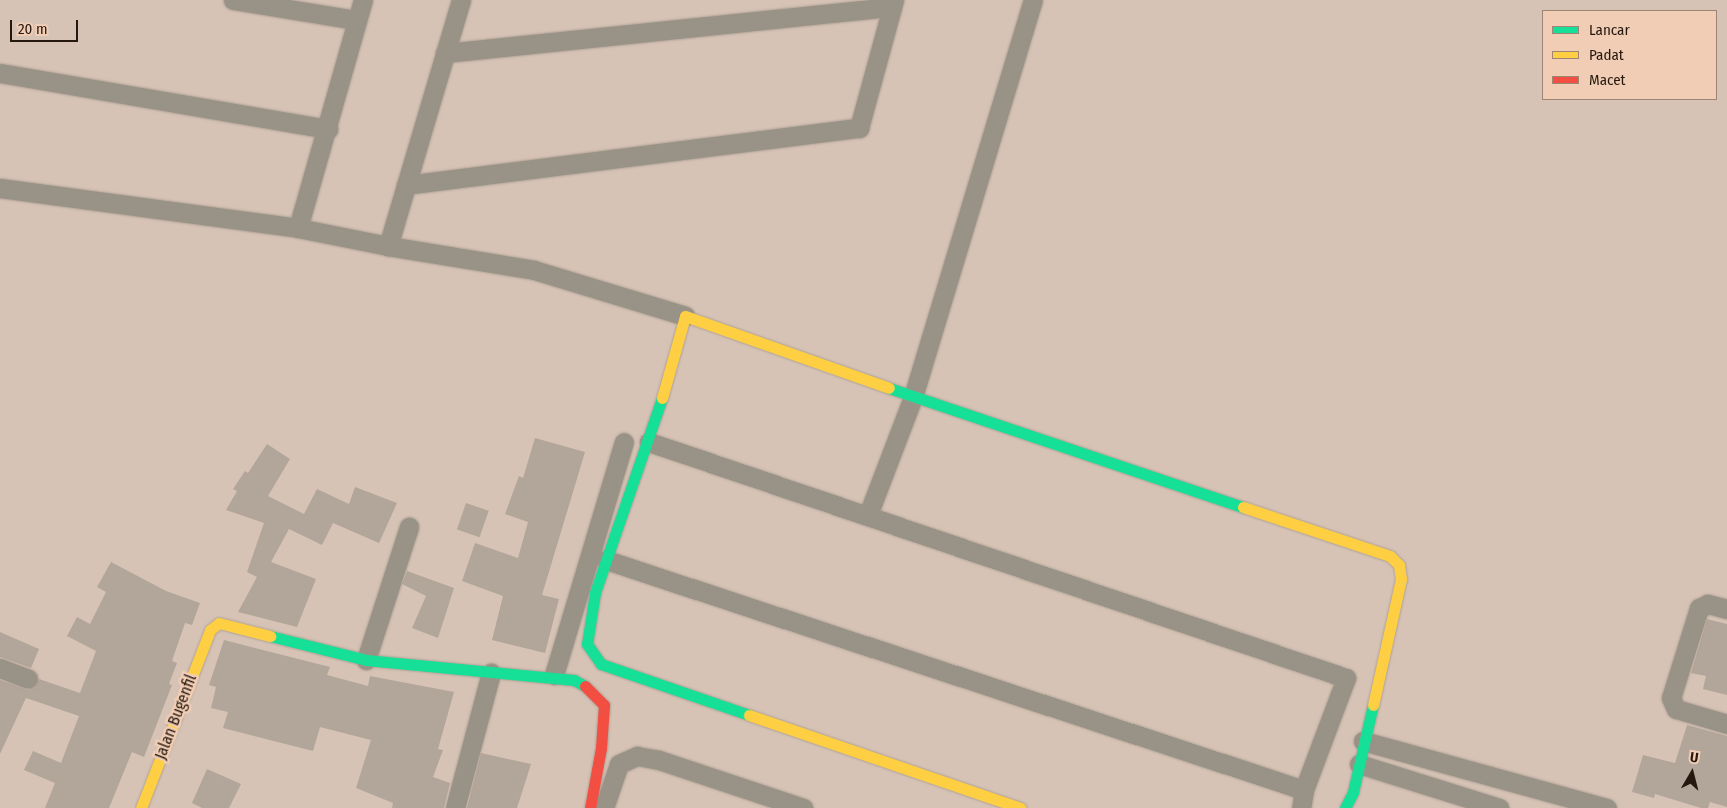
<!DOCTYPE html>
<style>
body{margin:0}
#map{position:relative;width:1727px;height:808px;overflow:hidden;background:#d6c3b5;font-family:"Fira Sans Condensed",sans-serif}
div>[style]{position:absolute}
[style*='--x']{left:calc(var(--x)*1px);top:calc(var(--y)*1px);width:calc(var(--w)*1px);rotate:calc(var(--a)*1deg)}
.building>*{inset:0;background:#b2a59a;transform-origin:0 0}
.roads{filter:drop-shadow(0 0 1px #b0a296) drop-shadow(0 0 1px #b0a296)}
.street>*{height:19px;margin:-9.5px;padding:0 9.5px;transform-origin:9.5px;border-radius:9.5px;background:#999286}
.fast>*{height:11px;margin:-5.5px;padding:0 5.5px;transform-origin:5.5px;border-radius:5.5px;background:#16e098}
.slow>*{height:11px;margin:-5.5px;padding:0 5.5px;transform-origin:5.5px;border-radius:5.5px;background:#ffcf43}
.jam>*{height:11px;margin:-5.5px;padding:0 5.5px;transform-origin:5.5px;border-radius:5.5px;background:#f24e42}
span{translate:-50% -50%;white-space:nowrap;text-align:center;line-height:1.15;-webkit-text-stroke:5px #f1cdb5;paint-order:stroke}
.street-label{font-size:16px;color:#25180f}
.legend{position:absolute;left:1542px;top:10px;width:175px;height:90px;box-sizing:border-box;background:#f1cdb5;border:1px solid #9f8573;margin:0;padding:6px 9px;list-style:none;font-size:15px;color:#25180f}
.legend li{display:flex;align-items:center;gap:10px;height:25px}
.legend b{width:25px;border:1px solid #9f8573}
.north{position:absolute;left:1667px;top:748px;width:50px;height:50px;-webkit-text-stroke:4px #f1cdb5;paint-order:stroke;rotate:8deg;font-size:14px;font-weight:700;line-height:20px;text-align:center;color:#25180f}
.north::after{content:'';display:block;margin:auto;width:18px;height:22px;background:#25180f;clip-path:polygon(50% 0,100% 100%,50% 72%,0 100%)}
.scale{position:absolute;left:10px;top:20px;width:68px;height:22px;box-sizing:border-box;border:2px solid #25180f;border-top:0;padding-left:6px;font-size:15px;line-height:18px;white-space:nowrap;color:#25180f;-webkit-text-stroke:4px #f1cdb5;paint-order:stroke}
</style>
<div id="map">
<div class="building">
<div style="clip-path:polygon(535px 438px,585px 452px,542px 595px,559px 599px,545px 653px,492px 640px,503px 596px,462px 581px,475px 543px,518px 558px,528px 522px,505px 514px,519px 476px,523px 478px)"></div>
<div style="clip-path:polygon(267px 444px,290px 459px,268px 496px,304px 514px,317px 489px,349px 504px,355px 487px,397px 503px,379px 543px,333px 523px,322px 545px,289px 529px,271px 562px,316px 579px,297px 627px,238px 612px,257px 577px,247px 572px,264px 523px,226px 510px,237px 491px,233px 489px,245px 471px,248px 473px)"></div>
<div style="left:466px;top:503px;width:24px;height:28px;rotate:19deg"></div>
<div style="clip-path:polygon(111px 562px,166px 591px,200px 603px,192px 625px,185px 623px,172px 661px,177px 663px,169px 684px,172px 685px,144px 757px,132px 752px,109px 808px,45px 808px,55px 783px,24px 770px,33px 751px,61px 763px,79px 716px,26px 698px,0 754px,0 680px,29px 690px,35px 687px,39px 679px,80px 693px,96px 651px,67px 636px,77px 617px,90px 624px,106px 592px,97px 587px)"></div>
<div style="clip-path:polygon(407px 571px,454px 588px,438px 638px,412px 628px,426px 596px,402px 584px)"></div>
<div style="clip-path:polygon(1707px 619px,1727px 624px,1727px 695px,1703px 689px,1706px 676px,1691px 673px)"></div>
<div style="clip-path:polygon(0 632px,39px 649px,31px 668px,0 657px)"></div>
<div style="clip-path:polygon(224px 640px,330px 667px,327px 675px,368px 686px,370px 676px,454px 692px,438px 749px,443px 750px,433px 777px,450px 783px,444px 808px,392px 808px,393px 803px,356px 788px,371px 740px,320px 727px,313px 751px,223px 728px,228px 712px,211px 708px,216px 687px,209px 685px)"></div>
<div style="clip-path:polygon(1687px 725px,1727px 736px,1727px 807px,1710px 802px,1708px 808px,1701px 808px,1655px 794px,1654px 798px,1632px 792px,1643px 755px,1675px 763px)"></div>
<div style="clip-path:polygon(481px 753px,531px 764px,517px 808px,467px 808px)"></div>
<div style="clip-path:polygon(207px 769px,241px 784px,229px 808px,202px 808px,192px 803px)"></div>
</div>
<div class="roads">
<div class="street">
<div style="--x:233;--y:0;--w:125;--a:9.2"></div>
<div style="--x:461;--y:0;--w:257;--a:106.5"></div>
<div style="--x:388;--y:246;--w:148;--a:9.3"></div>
<div style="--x:534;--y:270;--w:158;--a:16.9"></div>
<div style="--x:445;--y:53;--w:449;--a:-5.9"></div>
<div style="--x:0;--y:73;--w:333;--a:9.7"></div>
<div style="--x:406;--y:185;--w:457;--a:-7.2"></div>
<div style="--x:859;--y:128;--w:133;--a:-74.7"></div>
<div style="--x:0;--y:188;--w:301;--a:7.6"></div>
<div style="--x:298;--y:228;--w:92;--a:11.3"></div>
<div style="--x:298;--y:228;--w:237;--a:-74.1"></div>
<div style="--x:649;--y:442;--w:736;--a:18.71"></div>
<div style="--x:1346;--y:678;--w:120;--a:110.6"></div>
<div style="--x:1304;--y:790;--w:18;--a:99"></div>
<div style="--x:868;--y:515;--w:126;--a:-69.1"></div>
<div style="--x:913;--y:397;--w:415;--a:-73.2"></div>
<div style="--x:606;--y:560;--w:735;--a:18.24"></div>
<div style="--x:1727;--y:609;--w:20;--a:-165"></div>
<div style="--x:1708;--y:604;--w:10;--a:156"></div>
<div style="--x:1699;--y:608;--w:94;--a:107.3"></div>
<div style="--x:1671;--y:698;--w:12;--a:66"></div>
<div style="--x:1676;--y:709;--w:53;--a:16.4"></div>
<div style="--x:366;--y:660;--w:140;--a:-72.1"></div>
<div style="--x:0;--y:668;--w:30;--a:21"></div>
<div style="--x:554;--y:675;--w:243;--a:-73.3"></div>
<div style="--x:1363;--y:741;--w:253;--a:15.4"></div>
<div style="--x:1359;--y:764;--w:147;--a:17.4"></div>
<div style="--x:455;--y:808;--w:140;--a:-75.1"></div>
<div style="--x:604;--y:808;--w:46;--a:-71.2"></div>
<div style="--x:619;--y:764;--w:20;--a:-24"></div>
<div style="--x:637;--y:756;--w:22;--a:10"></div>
<div style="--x:659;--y:760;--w:152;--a:18.4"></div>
</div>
<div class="fast">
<div style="--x:889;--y:388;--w:373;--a:18.6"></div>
<div style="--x:662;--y:398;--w:206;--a:109"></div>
<div style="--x:595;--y:593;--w:52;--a:98.9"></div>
<div style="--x:587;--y:644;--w:24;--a:55"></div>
<div style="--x:601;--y:664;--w:157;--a:19"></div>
<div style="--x:270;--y:636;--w:99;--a:14"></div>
<div style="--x:366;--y:660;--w:209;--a:5.5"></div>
<div style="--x:574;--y:680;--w:13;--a:29"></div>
<div style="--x:1345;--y:808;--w:18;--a:-63"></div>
<div style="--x:1353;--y:792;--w:89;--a:-77.1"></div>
</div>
<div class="slow">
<div style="--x:662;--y:398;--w:85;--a:-74.3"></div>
<div style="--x:685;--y:316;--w:216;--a:19.4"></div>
<div style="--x:1243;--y:507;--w:155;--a:18.4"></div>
<div style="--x:1390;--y:556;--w:13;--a:45"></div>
<div style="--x:1399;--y:565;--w:14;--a:82"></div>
<div style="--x:1401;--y:579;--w:129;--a:102.5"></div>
<div style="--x:749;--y:715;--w:287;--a:18.9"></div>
<div style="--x:141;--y:808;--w:191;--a:-68.8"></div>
<div style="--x:210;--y:630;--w:11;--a:-38"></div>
<div style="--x:219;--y:623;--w:53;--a:14.3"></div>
</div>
<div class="jam">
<div style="--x:585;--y:686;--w:27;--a:45"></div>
<div style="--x:604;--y:705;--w:43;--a:94"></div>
<div style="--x:601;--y:748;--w:61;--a:100.4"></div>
</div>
</div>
<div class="street-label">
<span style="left:176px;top:717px;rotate:-69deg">Jalan Bugenfil</span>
</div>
<ul class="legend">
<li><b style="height:6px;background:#16e098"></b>Lancar</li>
<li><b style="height:6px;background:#ffcf43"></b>Padat</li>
<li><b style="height:6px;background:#f24e42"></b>Macet</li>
</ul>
<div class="north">U</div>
<div class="scale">20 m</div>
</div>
